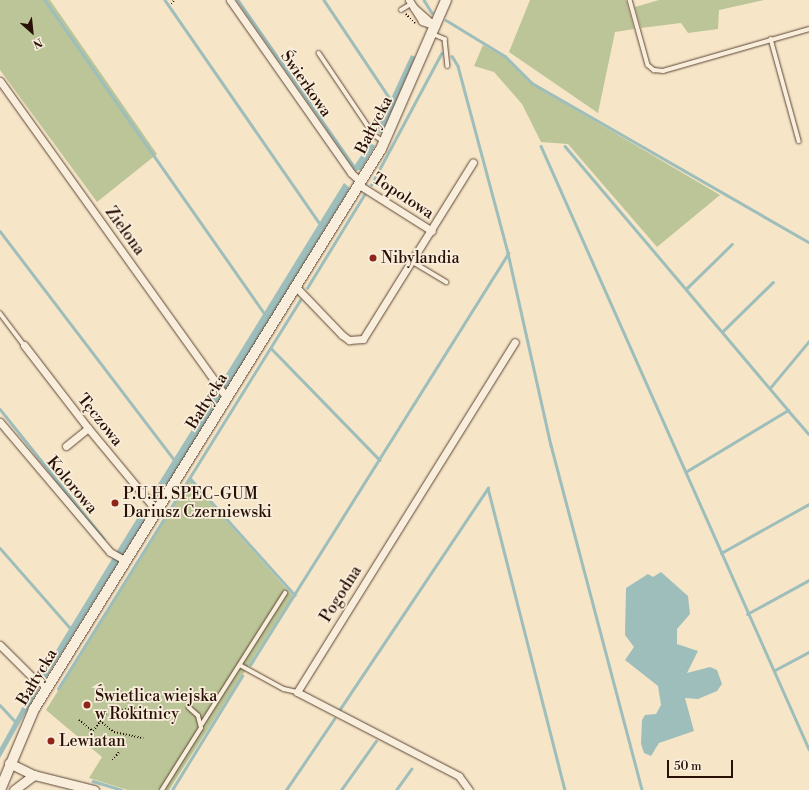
<!DOCTYPE html>
<meta charset="utf-8">
<style>
body{margin:0}
#map{position:relative;width:809px;height:790px;overflow:hidden;background:#f6e5c7;font-family:"Libre Bodoni",serif}
div>[style]{position:absolute}
[style*='--x']{left:calc(var(--x)*1px);top:calc(var(--y)*1px);width:calc(var(--w)*1px);rotate:calc(var(--a)*1deg)}
.green>*{inset:0;background:#bbc597}
.water>*{inset:0;background:#9ebebb}
.stream>*{height:2.5px;margin:-1.25px;padding:0 1.25px;transform-origin:1.25px;border-radius:1.25px;background:#9ebebb}
.path>*{height:1.5px;margin-top:-0.75px;transform-origin:0;background:repeating-linear-gradient(90deg,#291007 0 1px,transparent 0 3px)}
.roads{filter:drop-shadow(0 0 1px #5c4537) drop-shadow(0 0 1px #5c4537)}
.service>*{height:3.5px;margin:-1.75px;padding:0 1.75px;transform-origin:1.75px;border-radius:1.75px;background:#f9eedb}
.minor>*{height:7px;margin:-3.5px;padding:0 3.5px;transform-origin:3.5px;border-radius:3.5px;background:#f9eedb}
.tertiary>*{height:9px;margin:-4.5px;padding:0 4.5px;transform-origin:4.5px;border-radius:4.5px;background:#f9eedb}
.secondary>*{height:10px;margin:-5px;padding:0 5px;transform-origin:5px;border-radius:5px;background:#f9eedb}
.dots>*{width:11px;height:11px;translate:-50% -50%;box-sizing:border-box;border:2px solid #f9eedb;border-radius:50%}
span{translate:-50% -50%;white-space:nowrap;text-align:center;line-height:1.15;-webkit-text-stroke:3.5px #f9eedb;paint-order:stroke}
.street-label{font-size:16px;color:#291007}
.poi-label{font-size:16px;color:#291007}
.left{translate:0 -50%;text-align:left}
.north{position:absolute;left:12px;top:12px;width:40px;height:40px;-webkit-text-stroke:3px #f9eedb;paint-order:stroke;rotate:153deg;font-size:11px;font-weight:700;line-height:16px;text-align:center;color:#291007}
.north::after{content:'';display:block;margin:auto;width:14px;height:18px;background:#291007;clip-path:polygon(50% 0,100% 100%,50% 72%,0 100%)}
.scale{position:absolute;left:667px;top:760px;width:66px;height:18px;box-sizing:border-box;border:2px solid #291007;border-top:0;padding-left:5px;font-size:12px;line-height:14px;white-space:nowrap;color:#291007;-webkit-text-stroke:3px #f9eedb;paint-order:stroke}
</style>
<div id="map">
<div class="green">
<div style="clip-path:polygon(0 0,50px 0,157px 154px,97px 202px,0 70px)"></div>
<div style="clip-path:polygon(530px 0,626px 0,634px 29px,615px 32px,598px 113px,509px 52px)"></div>
<div style="clip-path:polygon(659px 0,764px 0,719px 10px,718px 29px,688px 33px,681px 23px,641px 28px,635px 7px)"></div>
<div style="clip-path:polygon(483px 45px,504px 57px,530px 83px,720px 195px,657px 247px,568px 144px,541px 142px,522px 104px,494px 72px,474px 66px)"></div>
<div style="clip-path:polygon(190px 480px,293px 596px,169px 790px,128px 790px,89px 778px,102px 757px,46px 710px)"></div>
</div>
<div class="water">
<div style="clip-path:polygon(411px 55px,415px 57px,382px 134px,376px 131px)"></div>
<div style="clip-path:polygon(370px 142px,375px 146px,361px 170px,356px 170px,353px 168px)"></div>
<div style="clip-path:polygon(344px 183px,350px 188px,227px 389px,224px 388px,220px 384px)"></div>
<div style="clip-path:polygon(216px 391px,222px 398px,157px 501px,154px 500px,150px 497px)"></div>
<div style="clip-path:polygon(144px 507px,150px 512px,46px 678px,41px 675px)"></div>
<div style="clip-path:polygon(661px 572px,688px 596px,690px 614px,677px 629px,677px 644px,698px 651px,687px 673px,710px 667px,717px 670px,722px 684px,717px 691px,698px 699px,685px 698px,694px 731px,659px 743px,651px 756px,644px 753px,641px 744px,642px 720px,645px 715px,656px 714px,661px 705px,658px 686px,625px 660px,634px 647px,625px 635px,626px 588px,648px 574px,653px 577px)"></div>
<div style="clip-path:polygon(34px 686px,39px 689px,0 758px,0 748px)"></div>
</div>
<div class="stream">
<div style="--x:45;--y:0;--w:386;--a:55"></div>
<div style="--x:165;--y:0;--w:274;--a:55.3"></div>
<div style="--x:238;--y:0;--w:206;--a:55.1"></div>
<div style="--x:324;--y:0;--w:124;--a:56.2"></div>
<div style="--x:424;--y:0;--w:15;--a:58"></div>
<div style="--x:446;--y:20;--w:69;--a:31.4"></div>
<div style="--x:505;--y:56;--w:38;--a:45"></div>
<div style="--x:532;--y:83;--w:319;--a:29.9"></div>
<div style="--x:452;--y:56;--w:12;--a:59"></div>
<div style="--x:458;--y:66;--w:194;--a:75"></div>
<div style="--x:508;--y:253;--w:197;--a:77.4"></div>
<div style="--x:551;--y:445;--w:357;--a:75.2"></div>
<div style="--x:541;--y:146;--w:660;--a:66.04"></div>
<div style="--x:565;--y:146;--w:346;--a:49.8"></div>
<div style="--x:371;--y:185;--w:149;--a:-61.9"></div>
<div style="--x:0;--y:231;--w:289;--a:52.7"></div>
<div style="--x:307;--y:288;--w:109;--a:-58.5"></div>
<div style="--x:686;--y:289;--w:64;--a:-44.4"></div>
<div style="--x:722;--y:332;--w:71;--a:-44.4"></div>
<div style="--x:271;--y:348;--w:156;--a:45.8"></div>
<div style="--x:770;--y:388;--w:61;--a:-50.3"></div>
<div style="--x:0;--y:409;--w:166;--a:51.3"></div>
<div style="--x:687;--y:471;--w:118;--a:-31.1"></div>
<div style="--x:788;--y:410;--w:32;--a:49"></div>
<div style="--x:190;--y:478;--w:157;--a:48.1"></div>
<div style="--x:0;--y:548;--w:109;--a:48.7"></div>
<div style="--x:721;--y:553;--w:101;--a:-29.1"></div>
<div style="--x:747;--y:614;--w:71;--a:-28.7"></div>
<div style="--x:250;--y:665;--w:486;--a:-57.9"></div>
<div style="--x:775;--y:670;--w:38;--a:-28"></div>
<div style="--x:58;--y:689;--w:458;--a:-58.1"></div>
<div style="--x:0;--y:705;--w:23;--a:47"></div>
<div style="--x:340;--y:709;--w:266;--a:-56.2"></div>
<div style="--x:488;--y:488;--w:312;--a:75.7"></div>
<div style="--x:93;--y:781;--w:30;--a:17"></div>
<div style="--x:172;--y:790;--w:134;--a:-58.4"></div>
<div style="--x:286;--y:790;--w:86;--a:-55.9"></div>
<div style="--x:341;--y:790;--w:60;--a:-54.5"></div>
<div style="--x:396;--y:790;--w:26;--a:-54"></div>
</div>
<div class="path">
<div style="--x:171;--y:4;--w:5;--a:-53"></div>
<div style="--x:406;--y:14;--w:13;--a:45"></div>
<div style="--x:79;--y:720;--w:18;--a:38"></div>
<div style="--x:93;--y:731;--w:24;--a:-54"></div>
<div style="--x:107;--y:712;--w:28;--a:-8"></div>
<div style="--x:100;--y:721;--w:18;--a:38"></div>
<div style="--x:114;--y:732;--w:30;--a:12"></div>
<div style="--x:112;--y:760;--w:12;--a:-48"></div>
</div>
<div class="roads">
<div class="service">
<div style="--x:630;--y:0;--w:67;--a:74.5"></div>
<div style="--x:648;--y:65;--w:8;--a:40"></div>
<div style="--x:654;--y:70;--w:9;--a:6"></div>
<div style="--x:663;--y:71;--w:152;--a:-16"></div>
<div style="--x:401;--y:10;--w:12;--a:-31"></div>
<div style="--x:433;--y:34;--w:13;--a:23"></div>
<div style="--x:445;--y:39;--w:27;--a:84"></div>
<div style="--x:771;--y:39;--w:106;--a:74.6"></div>
<div style="--x:319;--y:53;--w:99;--a:56.1"></div>
<div style="--x:374;--y:135;--w:11;--a:34"></div>
<div style="--x:413;--y:262;--w:39;--a:31"></div>
<div style="--x:0;--y:313;--w:40;--a:53"></div>
<div style="--x:240;--y:665;--w:50;--a:28.6"></div>
<div style="--x:284;--y:689;--w:13;--a:13"></div>
<div style="--x:202;--y:724;--w:155;--a:-57.6"></div>
<div style="--x:162;--y:790;--w:73;--a:-57.8"></div>
<div style="--x:201;--y:728;--w:12;--a:-104"></div>
<div style="--x:198;--y:716;--w:12;--a:-138"></div>
</div>
<div class="minor">
<div style="--x:230;--y:0;--w:211;--a:55"></div>
<div style="--x:351;--y:173;--w:13;--a:42"></div>
<div style="--x:409;--y:0;--w:25;--a:58"></div>
<div style="--x:422;--y:21;--w:14;--a:21"></div>
<div style="--x:414;--y:8;--w:28;--a:41"></div>
<div style="--x:0;--y:81;--w:390;--a:54.4"></div>
<div style="--x:359;--y:185;--w:86;--a:32.2"></div>
<div style="--x:296;--y:287;--w:66;--a:46.2"></div>
<div style="--x:342;--y:335;--w:9;--a:36"></div>
<div style="--x:349;--y:340;--w:14;--a:-4"></div>
<div style="--x:363;--y:339;--w:208;--a:-58.1"></div>
<div style="--x:24;--y:345;--w:105;--a:52.4"></div>
<div style="--x:88;--y:428;--w:99;--a:50.3"></div>
<div style="--x:151;--y:504;--w:9;--a:27"></div>
<div style="--x:0;--y:422;--w:170;--a:49.8"></div>
<div style="--x:110;--y:552;--w:18;--a:29"></div>
<div style="--x:66;--y:446;--w:28;--a:-39"></div>
<div style="--x:0;--y:645;--w:45;--a:45"></div>
<div style="--x:32;--y:677;--w:19;--a:32"></div>
<div style="--x:469;--y:790;--w:17;--a:-126"></div>
<div style="--x:459;--y:776;--w:182;--a:-152.6"></div>
<div style="--x:297;--y:692;--w:412;--a:-58.1"></div>
</div>
<div class="tertiary">
<div style="--x:9;--y:763;--w:28;--a:26"></div>
<div style="--x:34;--y:775;--w:62;--a:14"></div>
<div style="--x:14;--y:790;--w:25;--a:-37"></div>
</div>
<div class="secondary">
<div style="--x:0;--y:790;--w:88;--a:-67.2"></div>
<div style="--x:34;--y:709;--w:659;--a:-58.22"></div>
<div style="--x:381;--y:149;--w:163;--a:-66.4"></div>
</div>
</div>
<div class="dots">
<div style="left:373px;top:258px;background:#8f2418"></div>
<div style="left:115px;top:503px;background:#8f2418"></div>
<div style="left:87px;top:705px;background:#8f2418"></div>
<div style="left:51px;top:741px;background:#8f2418"></div>
</div>
<div class="street-label">
<span style="left:306px;top:84px;rotate:55deg">Świerkowa</span>
<span style="left:374px;top:125px;rotate:-63deg">Bałtycka</span>
<span style="left:403px;top:196px;rotate:33deg">Topolowa</span>
<span style="left:125px;top:231px;rotate:54deg">Zielona</span>
<span style="left:207px;top:401px;rotate:-58deg">Bałtycka</span>
<span style="left:100px;top:420px;rotate:51deg">Tęczowa</span>
<span style="left:72px;top:485px;rotate:50deg">Kolorowa</span>
<span style="left:341px;top:594px;rotate:-58deg">Pogodna</span>
<span style="left:37px;top:677px;rotate:-59deg">Bałtycka</span>
</div>
<div class="poi-label">
<span class="left" style="left:381px;top:258px">Nibylandia</span>
<span class="left" style="left:123px;top:503px">P.U.H. SPEC-GUM<br>Dariusz Czerniewski</span>
<span class="left" style="left:95px;top:705px">Świetlica wiejska<br>w Rokitnicy</span>
<span class="left" style="left:59px;top:741px">Lewiatan</span>
</div>
<div class="north">N</div>
<div class="scale">50 m</div>
</div>
